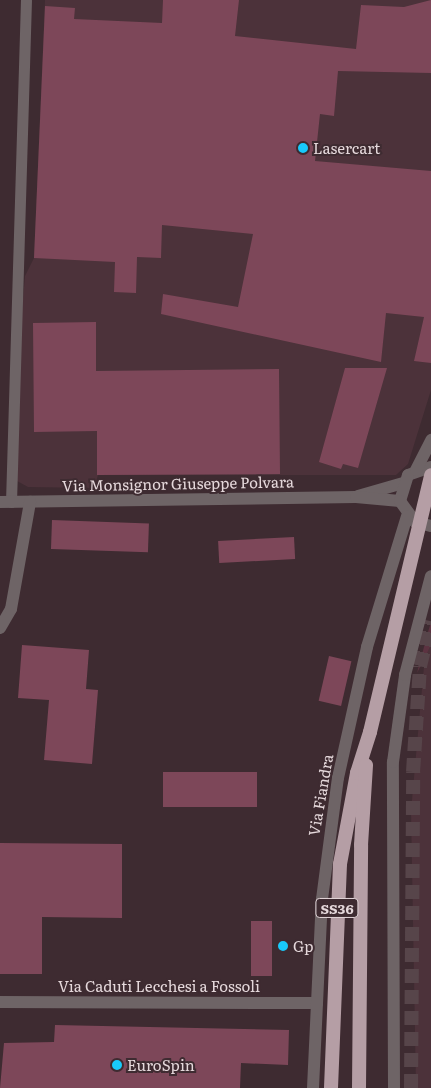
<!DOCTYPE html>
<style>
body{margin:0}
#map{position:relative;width:431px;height:1088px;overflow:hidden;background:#3e2b31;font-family:Literata,serif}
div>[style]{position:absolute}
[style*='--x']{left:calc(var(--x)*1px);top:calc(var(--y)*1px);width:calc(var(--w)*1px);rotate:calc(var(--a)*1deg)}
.built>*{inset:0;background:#4c323a}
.green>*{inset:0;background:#5c3341}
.building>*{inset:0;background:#7d4759;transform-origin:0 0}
.trunk-tunnel>*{height:14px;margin-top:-7px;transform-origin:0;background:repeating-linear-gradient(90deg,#57454a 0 14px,transparent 0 21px)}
.service>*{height:11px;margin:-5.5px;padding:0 5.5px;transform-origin:5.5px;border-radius:5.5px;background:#6e6466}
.minor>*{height:12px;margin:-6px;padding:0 6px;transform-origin:6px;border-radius:6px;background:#6e6466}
.tertiary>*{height:12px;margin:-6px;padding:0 6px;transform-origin:6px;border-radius:6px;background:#6e6466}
.trunk>*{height:14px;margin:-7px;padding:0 7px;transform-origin:7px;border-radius:7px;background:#b59ea5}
.trunk-bridge>*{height:14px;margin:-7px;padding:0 7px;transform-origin:7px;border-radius:7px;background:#b59ea5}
.dots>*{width:14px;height:14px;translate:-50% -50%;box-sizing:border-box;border:2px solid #3e2b31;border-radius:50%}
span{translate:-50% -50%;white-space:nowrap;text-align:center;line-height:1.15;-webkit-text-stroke:4px #3e2b31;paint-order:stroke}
.shield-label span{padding:1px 4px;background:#3e2b31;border:1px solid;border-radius:4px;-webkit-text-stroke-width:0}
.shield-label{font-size:14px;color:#e5d8db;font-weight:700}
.poi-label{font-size:15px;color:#e5d8db}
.left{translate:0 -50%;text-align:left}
.street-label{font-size:15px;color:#e5d8db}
</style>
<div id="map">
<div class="built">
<div style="clip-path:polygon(45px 0,431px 0,431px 390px,408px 464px,396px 475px,98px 475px,94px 488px,28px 487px,17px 481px,21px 322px,25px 276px,34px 258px)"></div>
<div style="clip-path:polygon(431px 645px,431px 1088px,416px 1088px,411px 811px,425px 655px)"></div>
</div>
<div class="green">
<div style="clip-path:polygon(431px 622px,431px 645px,417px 673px,428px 632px)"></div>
</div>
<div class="building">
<div style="clip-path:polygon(163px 0,239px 0,235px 36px,356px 49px,361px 5px,404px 7px,431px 0,431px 73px,338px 71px,334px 116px,320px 114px,315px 161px,431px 171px,431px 363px,414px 361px,424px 317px,386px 313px,381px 362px,161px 314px,163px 294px,238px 307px,253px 234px,162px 225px,161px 258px,137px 257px,136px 293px,114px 292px,115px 262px,34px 258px,45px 6px,75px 8px,74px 19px,162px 23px)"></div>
<div style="clip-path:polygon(96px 322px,96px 371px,279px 369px,280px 474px,97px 475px,97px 431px,34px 432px,33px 323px)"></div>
<div style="clip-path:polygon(345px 368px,387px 368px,358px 468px,343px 464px,341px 469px,319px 462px)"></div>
<div style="left:52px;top:520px;width:97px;height:29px;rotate:2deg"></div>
<div style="left:294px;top:537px;width:22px;height:76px;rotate:87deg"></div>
<div style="clip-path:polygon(22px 645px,89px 650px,86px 689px,98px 690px,92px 764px,44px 760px,49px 700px,18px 698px)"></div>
<div style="left:329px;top:656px;width:23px;height:46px;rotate:13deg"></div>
<div style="left:163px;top:772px;width:94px;height:35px"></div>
<div style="clip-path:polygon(0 843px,122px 844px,122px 918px,42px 917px,42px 974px,0 974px)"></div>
<div style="left:272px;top:921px;width:55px;height:21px;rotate:90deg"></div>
<div style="clip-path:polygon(55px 1025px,289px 1030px,288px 1065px,241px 1063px,240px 1088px,0 1088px,4px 1043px,54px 1042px)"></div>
</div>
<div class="trunk-tunnel">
<div style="--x:411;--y:1088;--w:316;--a:-89.6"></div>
<div style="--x:413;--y:772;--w:106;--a:-86.2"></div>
<div style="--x:420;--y:666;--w:46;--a:-76.3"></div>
</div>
<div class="service">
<div style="--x:11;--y:502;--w:502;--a:-88.29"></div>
</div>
<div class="minor">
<div style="--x:358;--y:496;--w:47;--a:-16.1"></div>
<div style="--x:0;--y:502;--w:356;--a:-0.8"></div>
<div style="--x:356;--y:497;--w:44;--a:5.2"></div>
<div style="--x:0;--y:628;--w:22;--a:-60"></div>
<div style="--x:11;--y:609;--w:109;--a:-79.9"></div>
<div style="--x:0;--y:1002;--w:317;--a:0.2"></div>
</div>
<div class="tertiary">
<div style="--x:431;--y:467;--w:24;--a:161"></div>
<div style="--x:408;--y:475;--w:27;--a:107"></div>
<div style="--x:400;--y:501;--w:26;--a:54"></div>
<div style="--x:415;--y:522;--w:16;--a:14"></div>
<div style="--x:416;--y:470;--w:34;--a:-63"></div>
<div style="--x:313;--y:1088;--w:189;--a:-87.3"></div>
<div style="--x:322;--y:899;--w:122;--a:-82.5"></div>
<div style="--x:338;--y:778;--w:134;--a:-77.5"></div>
<div style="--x:367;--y:647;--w:137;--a:-73"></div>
<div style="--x:394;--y:1088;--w:326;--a:-90.2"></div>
<div style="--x:393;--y:762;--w:88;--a:-82.1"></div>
<div style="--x:405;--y:675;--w:102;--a:-75.3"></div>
</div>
<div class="trunk">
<div style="--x:331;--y:1088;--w:224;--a:-87.7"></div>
<div style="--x:340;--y:864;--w:93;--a:-79.4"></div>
<div style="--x:357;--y:773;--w:43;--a:-72.4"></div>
<div style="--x:359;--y:1088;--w:243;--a:-89.5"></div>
<div style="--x:361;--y:845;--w:80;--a:-86.4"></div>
</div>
<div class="trunk-bridge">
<div style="--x:370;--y:732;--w:264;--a:-76.6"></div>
</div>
<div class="dots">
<div style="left:303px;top:148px;background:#18cafc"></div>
<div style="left:283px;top:946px;background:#18cafc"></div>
<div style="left:117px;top:1065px;background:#18cafc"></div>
</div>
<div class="shield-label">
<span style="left:337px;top:908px">SS36</span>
</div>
<div class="poi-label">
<span class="left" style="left:313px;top:148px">Lasercart</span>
<span class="left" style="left:293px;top:946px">Gp</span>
<span class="left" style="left:127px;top:1065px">EuroSpin</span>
</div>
<div class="street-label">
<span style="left:178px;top:483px;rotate:-1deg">Via Monsignor Giuseppe Polvara</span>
<span style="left:320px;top:795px;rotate:-80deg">Via Fiandra</span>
<span style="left:159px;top:986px">Via Caduti Lecchesi a Fossoli</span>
</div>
</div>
